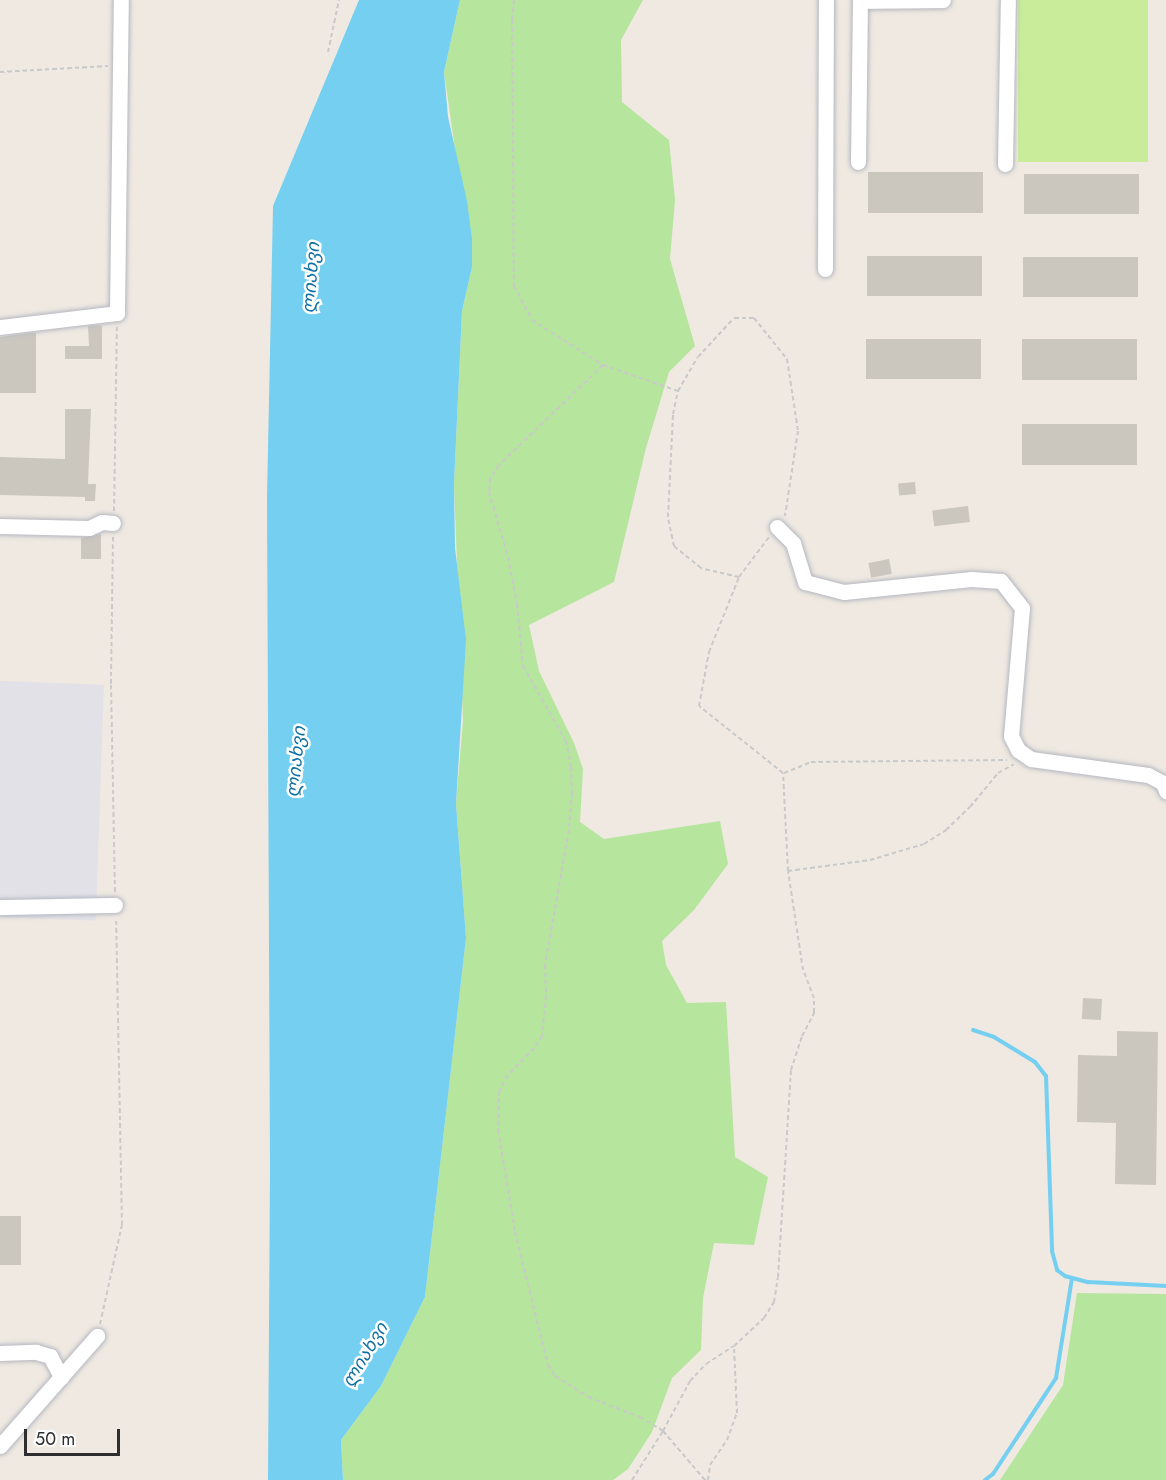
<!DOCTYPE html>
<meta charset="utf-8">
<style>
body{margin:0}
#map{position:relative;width:1166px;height:1480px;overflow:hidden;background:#efe9e1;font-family:Jost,"Noto Sans Georgian",sans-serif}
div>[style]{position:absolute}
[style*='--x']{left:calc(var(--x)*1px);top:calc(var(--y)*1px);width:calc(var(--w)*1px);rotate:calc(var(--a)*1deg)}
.industrial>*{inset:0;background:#e3e1e8;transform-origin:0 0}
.green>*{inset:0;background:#b6e59e}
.pitch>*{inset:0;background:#c9ec9a;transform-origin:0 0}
.water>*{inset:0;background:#75cff0}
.stream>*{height:4px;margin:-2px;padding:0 2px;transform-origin:2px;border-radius:2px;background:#75cff0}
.building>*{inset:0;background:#cbc7bf;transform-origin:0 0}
.path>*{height:2px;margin-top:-1px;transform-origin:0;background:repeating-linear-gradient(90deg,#c9c9c9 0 4.5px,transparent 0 7.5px)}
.roads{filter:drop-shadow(0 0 2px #b4b7c1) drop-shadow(0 0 2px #b4b7c1)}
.minor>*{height:15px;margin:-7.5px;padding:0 7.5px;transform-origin:7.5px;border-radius:7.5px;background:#fff}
span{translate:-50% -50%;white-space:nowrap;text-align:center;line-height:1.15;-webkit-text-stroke:5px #fff;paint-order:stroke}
.water-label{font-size:18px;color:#0d6fa3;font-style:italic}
.scale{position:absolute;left:24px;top:1429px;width:96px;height:27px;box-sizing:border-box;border:3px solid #2e2e2e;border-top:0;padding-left:8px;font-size:18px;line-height:21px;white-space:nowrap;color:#2e2e2e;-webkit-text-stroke:4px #fff;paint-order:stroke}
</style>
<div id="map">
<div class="industrial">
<div style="left:0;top:681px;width:104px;height:236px;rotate:2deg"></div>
</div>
<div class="green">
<div style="clip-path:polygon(460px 0,643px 0,621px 40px,622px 102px,669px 140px,675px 200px,670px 259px,695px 346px,669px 372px,646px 448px,614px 582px,529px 625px,539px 671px,574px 743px,583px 769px,580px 822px,604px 839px,720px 821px,728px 864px,694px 910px,662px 941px,666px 965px,687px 1003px,726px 1002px,735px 1157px,768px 1177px,754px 1245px,714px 1243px,703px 1298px,701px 1350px,672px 1378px,652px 1432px,628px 1469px,613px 1480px,343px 1480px,341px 1440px,381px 1386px,425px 1297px,466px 938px,456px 804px,463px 721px,454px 484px,462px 311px,472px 267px,444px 72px)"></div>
<div style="clip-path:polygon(1077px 1293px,1166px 1294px,1166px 1480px,1000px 1480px,1063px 1385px)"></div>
</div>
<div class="pitch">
<div style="left:1018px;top:0;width:130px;height:162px"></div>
</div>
<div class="water">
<div style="clip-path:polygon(359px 0,460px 0,444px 72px,448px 117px,467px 201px,472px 239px,472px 267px,462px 311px,454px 484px,455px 548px,466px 640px,456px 804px,466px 938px,425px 1297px,381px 1386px,341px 1440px,343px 1480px,268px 1480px,270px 1170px,267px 498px,273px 206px)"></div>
</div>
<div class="stream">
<div style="--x:973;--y:1030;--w:22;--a:18"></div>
<div style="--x:994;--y:1037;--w:48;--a:31.4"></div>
<div style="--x:1035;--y:1062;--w:18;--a:52"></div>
<div style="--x:1046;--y:1076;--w:175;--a:88"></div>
<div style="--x:1052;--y:1251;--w:20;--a:75"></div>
<div style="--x:1057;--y:1270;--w:10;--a:37"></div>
<div style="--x:1065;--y:1276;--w:24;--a:15"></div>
<div style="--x:1088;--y:1282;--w:78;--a:2.9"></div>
<div style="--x:985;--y:1480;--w:10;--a:-37"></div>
<div style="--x:993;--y:1474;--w:115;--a:-56.7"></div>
<div style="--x:1056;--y:1378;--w:101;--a:-80.9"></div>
</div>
<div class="building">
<div style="left:868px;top:172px;width:115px;height:41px"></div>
<div style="left:1024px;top:174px;width:115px;height:40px"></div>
<div style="left:867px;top:256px;width:115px;height:40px"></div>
<div style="left:1023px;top:257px;width:115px;height:40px"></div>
<div style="clip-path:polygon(99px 325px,102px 326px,102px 359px,65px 359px,65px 346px,89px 346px,88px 326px)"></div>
<div style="clip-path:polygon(31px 333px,36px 333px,36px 393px,0 393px,0 337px)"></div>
<div style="left:866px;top:339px;width:115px;height:40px"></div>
<div style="left:1022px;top:339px;width:115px;height:41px"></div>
<div style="clip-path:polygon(65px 409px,91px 409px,88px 484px,96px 484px,95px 501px,85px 501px,85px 497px,0 495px,0 457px,65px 459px)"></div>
<div style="left:1022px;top:424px;width:115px;height:41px"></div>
<div style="left:915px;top:482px;width:12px;height:17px;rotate:85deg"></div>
<div style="left:968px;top:506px;width:16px;height:36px;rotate:83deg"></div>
<div style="clip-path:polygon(101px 534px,101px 559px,81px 559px,81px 538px)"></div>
<div style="left:889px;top:559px;width:15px;height:21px;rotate:79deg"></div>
<div style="left:1083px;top:998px;width:19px;height:21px;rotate:3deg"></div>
<div style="clip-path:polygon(1117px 1031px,1158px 1032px,1156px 1185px,1115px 1184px,1116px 1123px,1077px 1122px,1078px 1055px,1117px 1056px)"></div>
<div style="left:0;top:1216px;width:21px;height:49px"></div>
</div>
<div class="path">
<div style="--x:514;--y:0;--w:20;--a:96"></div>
<div style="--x:512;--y:20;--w:266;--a:89.6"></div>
<div style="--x:514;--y:286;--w:38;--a:62"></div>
<div style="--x:532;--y:320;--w:84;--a:32.4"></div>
<div style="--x:603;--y:365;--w:79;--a:19.1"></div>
<div style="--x:328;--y:52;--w:53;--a:-78.1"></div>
<div style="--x:0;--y:72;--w:108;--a:-3.2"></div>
<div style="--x:603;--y:365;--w:144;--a:136.1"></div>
<div style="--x:499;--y:465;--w:17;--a:123"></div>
<div style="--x:490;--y:479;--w:13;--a:94"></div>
<div style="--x:489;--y:492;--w:68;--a:73.7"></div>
<div style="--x:508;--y:557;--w:48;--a:79.2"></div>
<div style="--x:517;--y:604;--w:62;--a:84.5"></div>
<div style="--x:523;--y:666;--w:86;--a:60.2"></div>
<div style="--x:566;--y:741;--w:26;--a:79"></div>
<div style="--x:571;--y:767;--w:26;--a:88"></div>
<div style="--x:572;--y:793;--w:37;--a:95"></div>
<div style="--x:569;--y:830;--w:137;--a:100.1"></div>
<div style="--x:545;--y:965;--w:31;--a:88"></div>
<div style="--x:546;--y:996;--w:40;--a:95.7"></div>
<div style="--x:542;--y:1036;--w:14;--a:124"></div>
<div style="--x:534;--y:1048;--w:37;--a:134"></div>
<div style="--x:508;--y:1075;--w:18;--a:119"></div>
<div style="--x:499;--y:1091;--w:39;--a:91"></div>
<div style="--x:498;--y:1130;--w:103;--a:80.5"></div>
<div style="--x:515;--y:1232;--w:137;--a:76.1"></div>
<div style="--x:548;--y:1365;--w:13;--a:58"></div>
<div style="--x:555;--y:1376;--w:39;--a:32"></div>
<div style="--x:588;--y:1397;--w:56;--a:21"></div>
<div style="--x:640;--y:1417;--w:27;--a:31"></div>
<div style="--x:663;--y:1431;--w:65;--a:49.4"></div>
<div style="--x:114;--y:511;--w:184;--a:-89.1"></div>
<div style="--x:113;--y:537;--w:148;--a:90.8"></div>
<div style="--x:111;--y:685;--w:207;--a:88.9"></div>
<div style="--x:739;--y:577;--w:39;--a:-167"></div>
<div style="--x:701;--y:568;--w:35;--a:-141"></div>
<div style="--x:674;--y:546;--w:30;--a:-102"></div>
<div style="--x:668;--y:517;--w:103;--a:-87.2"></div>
<div style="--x:673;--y:414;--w:24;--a:-78"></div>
<div style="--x:678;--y:391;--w:39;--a:-60"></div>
<div style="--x:698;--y:357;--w:53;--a:-47.3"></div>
<div style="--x:734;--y:318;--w:20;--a:0"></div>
<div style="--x:754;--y:318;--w:53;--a:51.2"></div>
<div style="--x:787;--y:359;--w:73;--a:81.3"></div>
<div style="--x:798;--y:431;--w:86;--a:98.7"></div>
<div style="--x:784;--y:773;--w:29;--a:-22"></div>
<div style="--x:811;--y:762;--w:196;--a:-0.6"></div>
<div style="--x:788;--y:871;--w:83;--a:-7.6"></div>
<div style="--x:870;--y:860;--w:56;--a:-16.5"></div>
<div style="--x:924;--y:844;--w:26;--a:-32"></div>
<div style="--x:946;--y:830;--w:33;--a:-44"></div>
<div style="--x:970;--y:807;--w:44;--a:-50.5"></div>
<div style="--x:998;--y:773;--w:18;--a:-29"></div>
<div style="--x:100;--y:1324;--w:101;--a:-77.5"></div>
<div style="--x:122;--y:1225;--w:307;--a:-91.1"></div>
<div style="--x:632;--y:1480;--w:58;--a:-57.7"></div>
<div style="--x:663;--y:1431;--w:57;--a:-61.6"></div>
<div style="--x:690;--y:1381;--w:23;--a:-47"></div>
<div style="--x:706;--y:1364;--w:33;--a:-33"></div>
<div style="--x:734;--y:1346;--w:41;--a:-43"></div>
<div style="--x:764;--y:1318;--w:19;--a:-58"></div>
<div style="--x:774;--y:1302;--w:25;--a:-81"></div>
<div style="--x:778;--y:1277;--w:207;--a:-86.4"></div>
<div style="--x:791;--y:1070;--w:36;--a:-72"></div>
<div style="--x:802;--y:1036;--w:26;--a:-62"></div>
<div style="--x:814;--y:1013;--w:15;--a:-90"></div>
<div style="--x:814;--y:998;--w:30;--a:-111"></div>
<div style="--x:803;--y:970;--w:100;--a:-98.6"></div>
<div style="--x:788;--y:871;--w:98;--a:-92.9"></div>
<div style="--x:783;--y:773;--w:107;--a:-141.4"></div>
<div style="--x:699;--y:706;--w:55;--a:-79.5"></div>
<div style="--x:709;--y:652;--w:81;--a:-68.2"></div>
<div style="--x:739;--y:577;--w:50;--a:-53.1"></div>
<div style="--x:708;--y:1480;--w:15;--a:-82"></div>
<div style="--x:710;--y:1465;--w:30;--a:-56"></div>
<div style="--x:727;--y:1440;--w:29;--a:-70"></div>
<div style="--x:737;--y:1413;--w:67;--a:-92.6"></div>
</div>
<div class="roads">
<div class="minor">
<div style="--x:860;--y:1;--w:83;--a:-0.7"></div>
<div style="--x:858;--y:162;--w:162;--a:-89.3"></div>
<div style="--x:1005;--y:164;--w:164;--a:-89"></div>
<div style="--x:825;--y:269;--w:269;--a:-89.8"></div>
<div style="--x:0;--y:327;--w:118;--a:-6.8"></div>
<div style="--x:117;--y:313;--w:313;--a:-89.3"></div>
<div style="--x:0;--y:526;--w:89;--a:1.3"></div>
<div style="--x:89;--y:528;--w:14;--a:-25"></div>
<div style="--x:102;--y:522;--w:11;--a:5"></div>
<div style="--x:777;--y:527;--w:23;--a:45"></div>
<div style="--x:793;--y:543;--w:41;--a:72.9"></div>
<div style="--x:805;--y:582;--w:40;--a:14.4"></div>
<div style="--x:844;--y:592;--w:128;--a:-5.8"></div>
<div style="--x:971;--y:579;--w:30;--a:4"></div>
<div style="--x:1001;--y:581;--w:34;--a:52"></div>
<div style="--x:1022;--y:608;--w:128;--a:94.9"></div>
<div style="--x:1011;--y:736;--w:16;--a:63"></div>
<div style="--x:1018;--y:750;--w:16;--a:35"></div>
<div style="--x:1031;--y:759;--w:118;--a:7.8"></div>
<div style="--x:1148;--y:775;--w:17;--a:28"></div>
<div style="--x:1163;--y:783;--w:9;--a:69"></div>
<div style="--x:0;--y:907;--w:115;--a:-1"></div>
<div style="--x:0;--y:1353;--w:36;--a:-2"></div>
<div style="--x:36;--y:1352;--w:15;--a:16"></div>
<div style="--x:50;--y:1356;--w:24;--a:62"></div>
<div style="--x:0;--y:1446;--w:147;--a:-48.6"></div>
</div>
</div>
<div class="water-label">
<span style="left:311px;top:278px;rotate:-86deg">ლიახვი</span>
<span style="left:296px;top:762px;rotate:-84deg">ლიახვი</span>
<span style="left:365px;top:1355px;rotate:-59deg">ლიახვი</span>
</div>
<div class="scale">50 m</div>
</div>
